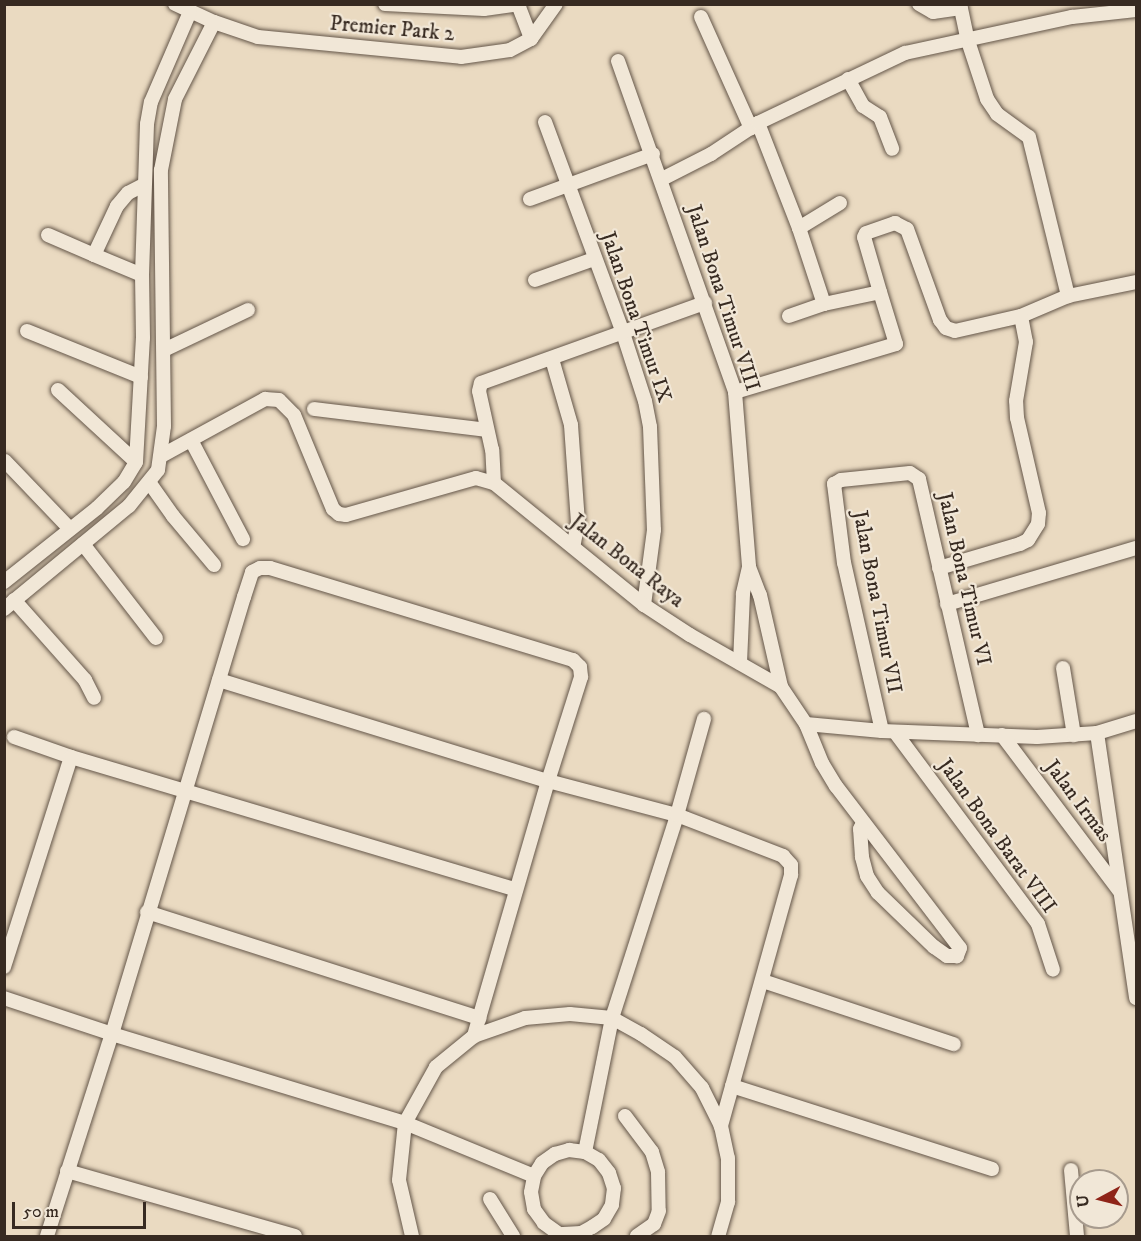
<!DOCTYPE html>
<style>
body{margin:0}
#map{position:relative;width:1141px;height:1241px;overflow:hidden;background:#eadac1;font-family:"IM FELL DW Pica",serif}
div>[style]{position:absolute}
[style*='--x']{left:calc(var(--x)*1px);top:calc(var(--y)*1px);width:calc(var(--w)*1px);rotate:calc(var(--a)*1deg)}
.roads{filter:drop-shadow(0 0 2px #645649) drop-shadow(0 0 2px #645649)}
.street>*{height:14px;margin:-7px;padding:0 7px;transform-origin:7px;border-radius:7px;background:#f1e7d7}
span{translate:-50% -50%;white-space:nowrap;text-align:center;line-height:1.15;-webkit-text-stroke:4.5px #f1e7d7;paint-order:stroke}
.street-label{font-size:21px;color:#372a21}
.frame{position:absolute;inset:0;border:6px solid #372a21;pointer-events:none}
.north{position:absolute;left:1069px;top:1169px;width:60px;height:60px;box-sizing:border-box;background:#f1e7d7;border:2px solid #a79b8e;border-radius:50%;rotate:263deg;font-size:16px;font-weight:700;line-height:24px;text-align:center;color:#372a21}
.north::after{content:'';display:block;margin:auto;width:21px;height:27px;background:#8f2418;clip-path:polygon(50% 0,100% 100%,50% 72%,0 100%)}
.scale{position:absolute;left:12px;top:1202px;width:134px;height:27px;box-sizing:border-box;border:3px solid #372a21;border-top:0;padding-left:8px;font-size:18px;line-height:21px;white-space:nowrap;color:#372a21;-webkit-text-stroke:4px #f1e7d7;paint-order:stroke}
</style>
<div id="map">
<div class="roads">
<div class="street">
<div style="--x:175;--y:4;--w:43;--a:24.8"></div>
<div style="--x:214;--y:22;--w:46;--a:18.8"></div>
<div style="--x:258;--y:37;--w:204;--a:5.6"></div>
<div style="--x:461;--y:57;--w:49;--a:-8.1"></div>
<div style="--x:510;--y:50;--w:24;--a:-28"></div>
<div style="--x:531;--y:39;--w:43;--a:-54.5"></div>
<div style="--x:385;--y:4;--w:99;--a:2.9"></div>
<div style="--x:484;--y:9;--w:36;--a:-8"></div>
<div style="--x:919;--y:4;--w:16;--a:30"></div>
<div style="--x:933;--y:12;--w:28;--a:-8"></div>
<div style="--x:960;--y:4;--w:35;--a:78"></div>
<div style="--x:967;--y:38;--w:64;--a:71.8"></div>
<div style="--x:987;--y:99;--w:18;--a:56"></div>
<div style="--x:997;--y:114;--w:39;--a:36"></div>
<div style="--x:1029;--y:137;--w:164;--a:76.2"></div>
<div style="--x:519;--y:7;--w:34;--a:69"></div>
<div style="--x:701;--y:17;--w:122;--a:65.8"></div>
<div style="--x:618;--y:61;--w:351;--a:70.5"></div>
<div style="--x:735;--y:392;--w:176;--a:85.4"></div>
<div style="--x:749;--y:567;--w:28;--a:103"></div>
<div style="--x:743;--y:594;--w:69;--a:92.5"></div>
<div style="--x:848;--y:79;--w:31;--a:61"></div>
<div style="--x:863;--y:106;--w:20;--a:33"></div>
<div style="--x:880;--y:117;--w:34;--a:69"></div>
<div style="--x:545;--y:122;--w:225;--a:69.7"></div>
<div style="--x:623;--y:333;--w:71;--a:72.1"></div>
<div style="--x:645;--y:401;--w:26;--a:79"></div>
<div style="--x:650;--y:427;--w:103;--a:87.8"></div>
<div style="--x:654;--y:530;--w:76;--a:97.6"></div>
<div style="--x:758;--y:123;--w:113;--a:68.7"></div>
<div style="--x:799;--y:228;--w:80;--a:71.8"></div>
<div style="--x:662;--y:179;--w:55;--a:-27"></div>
<div style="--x:711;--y:154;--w:56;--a:-33.4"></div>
<div style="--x:758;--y:123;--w:163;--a:-25.5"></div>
<div style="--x:905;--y:53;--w:171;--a:-12.2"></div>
<div style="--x:1072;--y:17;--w:64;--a:-6.2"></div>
<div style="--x:530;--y:199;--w:131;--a:-20.1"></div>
<div style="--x:799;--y:228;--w:48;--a:-31.4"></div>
<div style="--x:48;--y:235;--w:50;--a:23.5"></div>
<div style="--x:94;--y:255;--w:54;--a:-64.9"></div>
<div style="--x:117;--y:206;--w:17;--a:-50"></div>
<div style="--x:128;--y:193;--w:18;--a:-27"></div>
<div style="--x:94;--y:255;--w:52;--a:22.6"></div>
<div style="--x:535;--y:280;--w:63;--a:-19.6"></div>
<div style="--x:789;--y:316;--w:37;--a:-19"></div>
<div style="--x:824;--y:304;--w:57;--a:-12.1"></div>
<div style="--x:880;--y:292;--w:57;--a:-106.2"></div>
<div style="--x:864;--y:237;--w:4;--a:-63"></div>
<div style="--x:866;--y:233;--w:31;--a:-19"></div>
<div style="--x:895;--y:223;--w:13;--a:27"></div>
<div style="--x:907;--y:229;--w:97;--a:70.1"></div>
<div style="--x:940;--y:320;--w:10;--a:53"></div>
<div style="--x:946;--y:328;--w:9;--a:18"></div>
<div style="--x:955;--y:331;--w:68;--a:-12.8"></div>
<div style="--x:1021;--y:316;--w:51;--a:-23.1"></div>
<div style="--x:1068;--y:296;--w:69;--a:-11.6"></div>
<div style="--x:27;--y:331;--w:123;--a:22"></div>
<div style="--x:164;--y:350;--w:93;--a:-25.5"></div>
<div style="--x:552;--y:359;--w:69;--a:73.9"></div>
<div style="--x:571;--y:425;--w:97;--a:85.9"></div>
<div style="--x:578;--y:522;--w:25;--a:101"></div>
<div style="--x:58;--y:390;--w:106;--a:42.7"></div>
<div style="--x:735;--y:392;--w:168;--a:-16.6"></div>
<div style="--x:896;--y:344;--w:54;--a:-107.1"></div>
<div style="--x:314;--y:409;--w:174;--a:6.9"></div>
<div style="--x:191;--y:440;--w:112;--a:62.3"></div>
<div style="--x:161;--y:456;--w:119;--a:-28.7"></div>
<div style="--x:265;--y:399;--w:14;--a:4"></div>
<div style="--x:279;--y:400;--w:21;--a:45"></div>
<div style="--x:294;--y:415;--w:102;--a:67.5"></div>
<div style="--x:333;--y:509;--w:8;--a:40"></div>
<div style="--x:339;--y:514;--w:7;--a:8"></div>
<div style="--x:346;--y:515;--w:135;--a:-15.9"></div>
<div style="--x:476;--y:478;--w:19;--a:16"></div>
<div style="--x:494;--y:483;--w:193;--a:39.1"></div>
<div style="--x:644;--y:605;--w:55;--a:33.1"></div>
<div style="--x:690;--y:635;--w:105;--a:29.7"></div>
<div style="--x:781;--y:687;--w:45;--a:56"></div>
<div style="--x:806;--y:724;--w:76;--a:5.3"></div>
<div style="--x:882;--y:731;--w:155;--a:2.2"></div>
<div style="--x:1037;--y:737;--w:60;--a:-3.8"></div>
<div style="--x:1097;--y:733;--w:41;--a:-17.1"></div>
<div style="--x:5;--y:461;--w:94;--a:46.3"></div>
<div style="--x:149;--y:482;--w:42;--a:54.8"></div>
<div style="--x:173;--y:516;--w:64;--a:50.1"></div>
<div style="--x:494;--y:483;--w:33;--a:-93"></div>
<div style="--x:492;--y:450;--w:60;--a:-102.4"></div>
<div style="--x:479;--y:391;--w:8;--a:-76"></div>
<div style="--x:481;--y:383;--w:238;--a:-19.7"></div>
<div style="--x:83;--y:544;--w:119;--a:52.2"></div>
<div style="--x:749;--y:567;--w:30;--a:69"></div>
<div style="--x:760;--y:595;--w:94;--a:77.1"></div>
<div style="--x:939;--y:568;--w:84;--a:-16.5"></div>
<div style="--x:1020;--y:544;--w:9;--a:-27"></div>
<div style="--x:1028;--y:540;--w:19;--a:-58"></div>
<div style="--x:1038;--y:524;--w:11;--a:-85"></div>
<div style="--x:1039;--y:513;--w:98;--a:-103"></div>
<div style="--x:1017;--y:418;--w:17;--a:-93"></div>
<div style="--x:1016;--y:401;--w:60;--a:-80.4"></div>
<div style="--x:1026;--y:342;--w:26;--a:-101"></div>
<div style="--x:4;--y:582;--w:119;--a:-38.5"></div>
<div style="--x:97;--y:508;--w:37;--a:-44"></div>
<div style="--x:124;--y:482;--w:23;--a:-59"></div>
<div style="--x:136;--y:462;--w:124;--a:-86.8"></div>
<div style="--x:143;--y:338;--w:63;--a:-90.9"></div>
<div style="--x:142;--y:275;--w:151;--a:-88.1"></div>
<div style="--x:147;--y:124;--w:22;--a:-80"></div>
<div style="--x:151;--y:102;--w:98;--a:-66.6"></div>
<div style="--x:14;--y:600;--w:107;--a:48.4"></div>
<div style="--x:85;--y:680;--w:20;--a:63"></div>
<div style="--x:947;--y:604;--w:197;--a:-16.5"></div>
<div style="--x:4;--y:609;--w:162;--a:-39.5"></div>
<div style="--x:129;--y:506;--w:46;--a:-51.1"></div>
<div style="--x:158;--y:470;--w:44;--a:-82.2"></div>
<div style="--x:164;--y:426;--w:256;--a:-90.7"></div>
<div style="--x:161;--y:170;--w:72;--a:-78.8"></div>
<div style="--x:175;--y:99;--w:86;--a:-63.1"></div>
<div style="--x:1063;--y:668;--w:68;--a:80.7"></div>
<div style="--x:219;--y:680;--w:344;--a:17.1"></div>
<div style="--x:548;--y:781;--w:133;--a:14.8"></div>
<div style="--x:677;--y:815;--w:114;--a:21.1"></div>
<div style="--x:783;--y:856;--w:12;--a:48"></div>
<div style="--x:791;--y:865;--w:10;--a:90"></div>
<div style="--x:791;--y:875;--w:261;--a:105.6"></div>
<div style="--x:806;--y:724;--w:42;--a:67.7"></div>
<div style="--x:822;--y:763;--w:27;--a:59"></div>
<div style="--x:836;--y:786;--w:204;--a:52.6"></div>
<div style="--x:960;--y:948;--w:9;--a:111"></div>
<div style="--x:957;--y:956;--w:10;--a:180"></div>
<div style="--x:947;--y:956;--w:16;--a:-145"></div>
<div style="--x:934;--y:947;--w:78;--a:-136"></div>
<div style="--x:878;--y:893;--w:20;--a:-123"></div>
<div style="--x:867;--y:876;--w:20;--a:-105"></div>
<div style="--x:862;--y:857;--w:28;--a:-94"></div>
<div style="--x:860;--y:829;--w:7;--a:-63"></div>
<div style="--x:882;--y:731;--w:172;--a:-102.7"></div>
<div style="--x:844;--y:563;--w:80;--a:-97.2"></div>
<div style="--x:834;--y:484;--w:8;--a:-30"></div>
<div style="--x:841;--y:480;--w:69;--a:-5.8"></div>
<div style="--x:910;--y:473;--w:11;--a:34"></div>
<div style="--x:919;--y:479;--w:263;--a:77"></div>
<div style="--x:895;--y:732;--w:239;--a:53.3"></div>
<div style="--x:1038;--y:924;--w:48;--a:71.9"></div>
<div style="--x:1097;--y:733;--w:268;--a:81.6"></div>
<div style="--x:1002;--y:735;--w:194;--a:53"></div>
<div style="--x:14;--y:737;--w:60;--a:19.3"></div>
<div style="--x:71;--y:757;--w:464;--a:16.6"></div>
<div style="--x:147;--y:912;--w:349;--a:17.7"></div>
<div style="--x:4;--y:967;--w:220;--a:-72.3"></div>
<div style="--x:763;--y:981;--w:201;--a:18.3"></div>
<div style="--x:4;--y:998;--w:114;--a:18.4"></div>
<div style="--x:112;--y:1034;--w:306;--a:16.9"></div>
<div style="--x:405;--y:1123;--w:139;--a:22.3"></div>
<div style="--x:732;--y:1086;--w:273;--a:17.7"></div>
<div style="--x:625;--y:1116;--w:45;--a:53.1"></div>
<div style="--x:652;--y:1152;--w:21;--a:73"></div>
<div style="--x:658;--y:1172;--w:39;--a:89"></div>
<div style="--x:659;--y:1211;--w:14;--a:111"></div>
<div style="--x:654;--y:1224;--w:21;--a:145"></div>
<div style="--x:569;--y:1150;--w:16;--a:7"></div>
<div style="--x:585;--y:1152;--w:16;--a:30"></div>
<div style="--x:599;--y:1160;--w:16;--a:52"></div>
<div style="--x:609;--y:1173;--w:16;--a:72"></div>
<div style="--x:614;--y:1188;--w:17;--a:97"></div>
<div style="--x:612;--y:1205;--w:16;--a:120"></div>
<div style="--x:604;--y:1219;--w:14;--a:146"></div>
<div style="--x:592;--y:1227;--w:13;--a:151"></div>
<div style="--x:581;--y:1233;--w:22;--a:177"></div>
<div style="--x:559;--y:1234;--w:19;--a:-144"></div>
<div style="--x:544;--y:1223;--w:17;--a:-126"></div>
<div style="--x:534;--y:1209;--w:17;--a:-100"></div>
<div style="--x:531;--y:1192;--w:16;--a:-79"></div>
<div style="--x:534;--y:1176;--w:15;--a:-58"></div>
<div style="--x:542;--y:1163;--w:16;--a:-35"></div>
<div style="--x:555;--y:1154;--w:15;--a:-16"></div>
<div style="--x:585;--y:1152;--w:137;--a:-78.6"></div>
<div style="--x:612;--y:1018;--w:213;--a:-72.2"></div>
<div style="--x:677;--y:815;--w:100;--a:-74.3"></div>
<div style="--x:1071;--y:1170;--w:66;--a:84.8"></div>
<div style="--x:67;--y:1171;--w:237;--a:15.9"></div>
<div style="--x:490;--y:1199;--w:44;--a:58.1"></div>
<div style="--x:47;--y:1236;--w:212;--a:-72.2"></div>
<div style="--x:112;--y:1034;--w:457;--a:-73.2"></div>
<div style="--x:244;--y:597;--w:26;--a:-72"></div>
<div style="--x:252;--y:572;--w:9;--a:-27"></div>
<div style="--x:260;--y:568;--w:10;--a:0"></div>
<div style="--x:270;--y:568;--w:317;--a:16.9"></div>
<div style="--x:573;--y:660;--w:10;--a:45"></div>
<div style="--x:580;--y:667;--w:10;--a:84"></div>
<div style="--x:581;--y:677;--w:109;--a:107.6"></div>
<div style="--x:548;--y:781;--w:266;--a:106.2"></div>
<div style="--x:412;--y:1236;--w:57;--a:-103.1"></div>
<div style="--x:399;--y:1180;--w:57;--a:-84"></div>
<div style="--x:405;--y:1123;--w:64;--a:-61"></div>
<div style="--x:436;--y:1067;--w:49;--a:-39.2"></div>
<div style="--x:474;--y:1036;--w:54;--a:-19.4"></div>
<div style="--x:525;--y:1018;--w:45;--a:-5.1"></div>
<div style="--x:570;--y:1014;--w:42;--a:5.4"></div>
<div style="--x:612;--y:1018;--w:33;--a:29"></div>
<div style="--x:641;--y:1034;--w:41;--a:34.1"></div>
<div style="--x:675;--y:1057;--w:41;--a:48.9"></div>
<div style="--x:702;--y:1088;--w:42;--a:63.4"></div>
<div style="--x:721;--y:1126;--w:33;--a:78"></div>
<div style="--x:728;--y:1158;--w:44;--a:90"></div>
<div style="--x:728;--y:1202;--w:35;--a:106"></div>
</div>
</div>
<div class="street-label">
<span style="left:392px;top:29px;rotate:5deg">Premier Park 2</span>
<span style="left:723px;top:298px;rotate:72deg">Jalan Bona Timur VIII</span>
<span style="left:636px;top:317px;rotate:71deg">Jalan Bona Timur IX</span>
<span style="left:627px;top:561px;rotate:38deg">Jalan Bona Raya</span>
<span style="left:964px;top:579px;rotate:77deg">Jalan Bona Timur VI</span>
<span style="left:877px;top:602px;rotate:79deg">Jalan Bona Timur VII</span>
<span style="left:1078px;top:801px;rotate:53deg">Jalan Irmas</span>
<span style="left:997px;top:836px;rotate:54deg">Jalan Bona Barat VIII</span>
</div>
<div class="frame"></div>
<div class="north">U</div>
<div class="scale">50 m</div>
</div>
